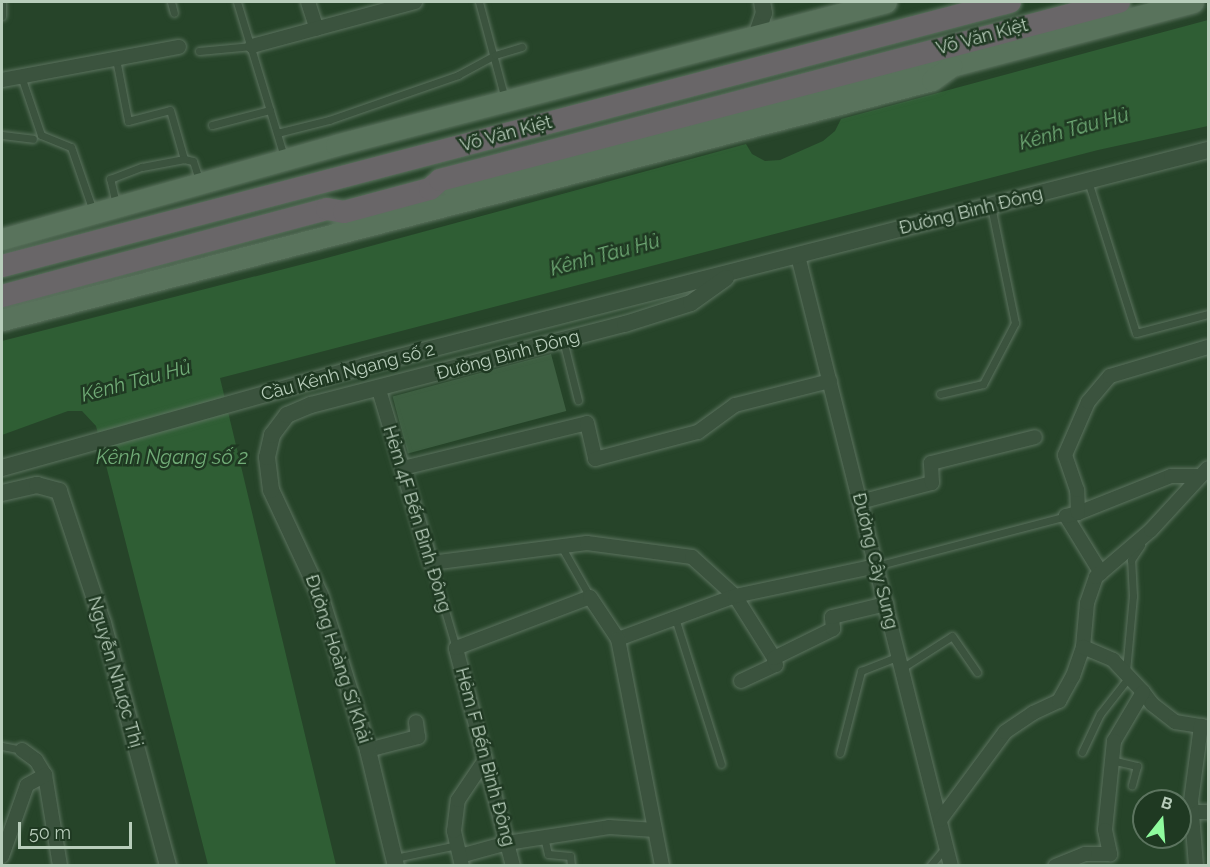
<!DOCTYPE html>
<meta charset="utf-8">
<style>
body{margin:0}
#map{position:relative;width:1210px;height:867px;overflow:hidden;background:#264429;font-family:Raleway,sans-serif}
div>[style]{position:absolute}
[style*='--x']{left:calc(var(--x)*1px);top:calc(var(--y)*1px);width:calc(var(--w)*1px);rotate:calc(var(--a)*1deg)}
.water>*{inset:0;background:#2f5e34}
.building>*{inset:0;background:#3d5f41;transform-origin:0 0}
.roads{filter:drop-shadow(0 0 2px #5c735f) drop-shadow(0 0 2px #5c735f)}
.service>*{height:7px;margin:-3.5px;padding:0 3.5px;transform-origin:3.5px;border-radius:3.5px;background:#3b533e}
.minor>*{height:14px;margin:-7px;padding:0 7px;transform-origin:7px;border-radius:7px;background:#3b533e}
.tertiary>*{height:16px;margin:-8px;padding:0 8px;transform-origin:8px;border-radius:8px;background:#3b533e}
.primary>*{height:21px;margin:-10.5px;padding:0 10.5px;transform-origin:10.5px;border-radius:10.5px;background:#59735c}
.trunk>*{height:22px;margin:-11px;padding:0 11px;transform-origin:11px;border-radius:11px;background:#696668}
span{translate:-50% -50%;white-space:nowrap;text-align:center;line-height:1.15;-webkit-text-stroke:5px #1f3922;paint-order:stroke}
.street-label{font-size:18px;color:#b8cdbb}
.water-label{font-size:20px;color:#71ac77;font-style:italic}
.frame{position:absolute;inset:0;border:3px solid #b8cdbb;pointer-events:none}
.north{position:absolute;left:1132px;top:789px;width:60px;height:60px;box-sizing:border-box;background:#1f3922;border:2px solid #5c745f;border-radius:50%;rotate:17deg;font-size:16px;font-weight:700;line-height:24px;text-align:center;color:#b8cdbb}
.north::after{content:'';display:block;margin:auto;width:21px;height:27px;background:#8ffb9e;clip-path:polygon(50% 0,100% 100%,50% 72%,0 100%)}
.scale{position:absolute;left:18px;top:822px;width:114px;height:27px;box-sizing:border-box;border:3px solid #b8cdbb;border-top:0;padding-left:8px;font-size:18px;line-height:21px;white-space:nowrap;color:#b8cdbb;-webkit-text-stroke:4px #1f3922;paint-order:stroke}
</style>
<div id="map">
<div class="water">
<div style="clip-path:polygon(1208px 20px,1208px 126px,1098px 150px,220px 378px,336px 865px,208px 865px,96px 426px,82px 411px,68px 411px,2px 435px,2px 341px,323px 259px,746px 144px,752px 154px,765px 161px,780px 160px,823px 141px,835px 131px,841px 119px)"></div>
</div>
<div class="building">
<div style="left:551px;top:354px;width:59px;height:164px;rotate:75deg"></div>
</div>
<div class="roads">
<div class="service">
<div style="--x:171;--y:2;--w:11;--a:75"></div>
<div style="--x:237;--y:2;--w:162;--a:73.1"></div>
<div style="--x:479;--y:2;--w:100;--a:75"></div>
<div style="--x:2;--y:16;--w:14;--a:-90"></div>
<div style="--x:199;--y:51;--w:53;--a:-5.4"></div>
<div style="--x:116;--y:59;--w:63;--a:79"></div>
<div style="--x:128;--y:121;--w:43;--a:-14.7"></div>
<div style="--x:170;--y:110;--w:51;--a:74.1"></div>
<div style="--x:184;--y:159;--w:9;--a:13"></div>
<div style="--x:193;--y:161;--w:19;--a:72"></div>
<div style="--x:21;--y:76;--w:62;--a:71.3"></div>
<div style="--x:41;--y:135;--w:32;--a:22"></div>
<div style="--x:71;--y:147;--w:68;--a:71"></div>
<div style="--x:212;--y:125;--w:60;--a:-14.5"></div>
<div style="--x:277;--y:133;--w:54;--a:-14"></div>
<div style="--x:329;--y:120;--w:137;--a:-19.2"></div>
<div style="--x:458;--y:75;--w:42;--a:-28.4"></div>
<div style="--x:495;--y:55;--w:28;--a:-17"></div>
<div style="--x:2;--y:135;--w:31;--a:7"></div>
<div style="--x:1088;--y:181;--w:159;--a:72.5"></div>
<div style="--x:1136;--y:333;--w:74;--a:-14.8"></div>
<div style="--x:116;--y:204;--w:26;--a:-103"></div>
<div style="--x:110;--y:179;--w:34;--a:-21"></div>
<div style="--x:142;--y:167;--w:43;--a:-10.8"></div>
<div style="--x:563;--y:340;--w:62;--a:76"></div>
<div style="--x:940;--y:394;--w:44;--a:-13.1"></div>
<div style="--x:983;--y:384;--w:69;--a:-62.3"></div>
<div style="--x:1015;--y:323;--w:119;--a:-101.6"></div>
<div style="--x:561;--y:546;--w:59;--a:60.4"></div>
<div style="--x:431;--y:563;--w:89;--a:73.6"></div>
<div style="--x:876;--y:566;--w:196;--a:-14.7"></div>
<div style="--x:675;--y:618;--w:153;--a:72.5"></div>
<div style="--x:902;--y:668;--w:59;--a:-32.6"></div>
<div style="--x:952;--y:636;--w:44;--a:55.2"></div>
<div style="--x:1126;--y:671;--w:75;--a:-84.7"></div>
<div style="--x:1133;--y:596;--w:36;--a:-93"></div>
<div style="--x:1131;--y:560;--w:18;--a:-56"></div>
<div style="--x:2;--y:746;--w:20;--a:11"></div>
<div style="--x:1082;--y:752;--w:42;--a:-64.7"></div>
<div style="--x:1100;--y:714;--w:47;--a:-51.9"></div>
<div style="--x:840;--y:753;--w:85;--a:-75.6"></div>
<div style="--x:861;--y:671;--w:41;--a:-21.5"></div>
<div style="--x:1111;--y:760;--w:27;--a:13"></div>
<div style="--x:1137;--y:766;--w:20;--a:105"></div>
<div style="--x:544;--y:837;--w:17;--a:77"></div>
<div style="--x:548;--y:854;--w:22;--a:5"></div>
<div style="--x:570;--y:856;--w:10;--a:84"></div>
<div style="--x:395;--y:858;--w:63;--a:-11.8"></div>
<div style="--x:930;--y:866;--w:26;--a:-50"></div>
</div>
<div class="minor">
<div style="--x:308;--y:2;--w:28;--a:72"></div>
<div style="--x:252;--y:46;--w:169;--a:-15.1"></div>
<div style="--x:2;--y:80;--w:180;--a:-10.6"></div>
<div style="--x:798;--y:256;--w:629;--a:75.92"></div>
<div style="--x:379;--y:390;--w:181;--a:73.3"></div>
<div style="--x:431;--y:563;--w:157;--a:-7.3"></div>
<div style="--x:587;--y:543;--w:106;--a:7.6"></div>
<div style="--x:692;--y:557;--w:58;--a:42.2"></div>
<div style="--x:735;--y:596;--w:73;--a:57.8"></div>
<div style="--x:403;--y:468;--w:189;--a:-13.7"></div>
<div style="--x:587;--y:423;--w:37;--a:77"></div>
<div style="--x:595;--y:459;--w:106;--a:-14.7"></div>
<div style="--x:698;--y:432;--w:46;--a:-36.1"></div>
<div style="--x:735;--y:405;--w:98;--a:-14.2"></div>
<div style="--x:860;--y:502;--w:74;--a:-14.8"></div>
<div style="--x:932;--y:483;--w:20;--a:-93"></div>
<div style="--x:931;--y:463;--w:107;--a:-14"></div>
<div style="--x:1078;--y:513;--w:100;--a:-21.7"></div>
<div style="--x:1171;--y:476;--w:28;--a:0"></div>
<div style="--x:1101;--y:573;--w:67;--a:-121.6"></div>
<div style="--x:1066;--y:516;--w:12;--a:-14"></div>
<div style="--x:1078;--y:513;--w:23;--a:-92"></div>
<div style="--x:1077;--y:490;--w:37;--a:-109"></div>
<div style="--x:1065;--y:455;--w:58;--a:-66.5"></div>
<div style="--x:1088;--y:402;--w:34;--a:-50"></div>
<div style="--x:1110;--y:376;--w:102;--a:-16.5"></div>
<div style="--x:618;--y:639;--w:125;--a:-20.2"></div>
<div style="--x:735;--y:596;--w:144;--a:-12"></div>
<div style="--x:1083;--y:647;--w:44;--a:-84.8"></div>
<div style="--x:1087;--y:603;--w:28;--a:-71"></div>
<div style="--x:1096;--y:577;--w:72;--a:-40.5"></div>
<div style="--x:1151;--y:530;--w:84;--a:-47.4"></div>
<div style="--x:741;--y:681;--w:38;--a:-25"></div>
<div style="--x:776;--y:665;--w:7;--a:-106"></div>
<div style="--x:774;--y:658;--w:66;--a:-26.2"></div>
<div style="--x:833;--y:629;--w:12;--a:-95"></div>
<div style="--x:832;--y:617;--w:56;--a:-13.5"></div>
<div style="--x:1143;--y:692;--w:15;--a:53"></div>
<div style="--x:1152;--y:704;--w:29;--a:38"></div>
<div style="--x:1175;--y:722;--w:33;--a:9"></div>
<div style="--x:22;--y:750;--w:17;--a:36"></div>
<div style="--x:36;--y:760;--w:17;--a:59"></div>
<div style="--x:45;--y:775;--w:92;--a:80.6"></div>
<div style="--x:368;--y:750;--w:52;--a:-14.6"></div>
<div style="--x:418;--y:737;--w:15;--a:-98"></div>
<div style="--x:1192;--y:812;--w:16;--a:0"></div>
<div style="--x:940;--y:820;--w:109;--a:-53.5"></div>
<div style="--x:1005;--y:732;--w:34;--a:-34"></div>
<div style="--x:1033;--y:713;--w:29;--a:-25"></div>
<div style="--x:1059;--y:701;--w:29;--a:-61"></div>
<div style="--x:1073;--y:676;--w:31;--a:-71"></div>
<div style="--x:1083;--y:647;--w:33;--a:23"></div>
<div style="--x:1113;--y:660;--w:44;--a:46.8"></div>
<div style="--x:1143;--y:692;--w:57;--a:120.6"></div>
<div style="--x:1114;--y:741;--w:89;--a:95.8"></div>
<div style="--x:1105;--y:830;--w:25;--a:78"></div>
<div style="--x:1110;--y:854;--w:25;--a:180"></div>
<div style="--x:1085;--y:854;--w:32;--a:158"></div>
<div style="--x:2;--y:856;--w:75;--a:-70.6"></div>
<div style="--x:27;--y:785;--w:21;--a:-29"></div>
<div style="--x:460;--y:856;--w:49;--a:-15.5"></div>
<div style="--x:507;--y:843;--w:103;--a:-8.9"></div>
<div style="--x:609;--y:827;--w:46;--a:3.7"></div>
<div style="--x:462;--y:866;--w:36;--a:-103"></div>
<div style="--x:454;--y:831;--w:31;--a:-83"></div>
<div style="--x:458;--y:800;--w:48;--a:-56"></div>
<div style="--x:513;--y:866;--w:225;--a:-104.7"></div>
<div style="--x:456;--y:648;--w:143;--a:-20.8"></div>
<div style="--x:590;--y:597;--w:50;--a:56.3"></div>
<div style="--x:618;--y:639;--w:231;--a:79"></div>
<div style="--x:1196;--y:866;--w:65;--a:-94.4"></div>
<div style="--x:1191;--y:801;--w:76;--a:-82.4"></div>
</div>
<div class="tertiary">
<div style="--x:756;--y:36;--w:24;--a:-71"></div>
<div style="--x:764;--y:13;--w:11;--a:-100"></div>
<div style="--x:2;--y:468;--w:376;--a:-15.7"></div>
<div style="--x:364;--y:366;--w:871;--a:-14.36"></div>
<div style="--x:2;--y:493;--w:36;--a:-13"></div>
<div style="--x:37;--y:485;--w:23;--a:15"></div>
<div style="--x:59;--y:491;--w:139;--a:71.6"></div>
<div style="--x:103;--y:623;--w:252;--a:75"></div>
<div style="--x:396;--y:866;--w:119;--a:-103.6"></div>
<div style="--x:368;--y:750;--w:162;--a:-107.2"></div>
<div style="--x:320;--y:595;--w:116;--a:-115"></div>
<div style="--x:271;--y:490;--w:33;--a:-97"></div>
<div style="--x:267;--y:457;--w:23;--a:-77"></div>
<div style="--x:272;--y:435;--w:25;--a:-53"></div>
<div style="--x:287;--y:415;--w:26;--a:-23"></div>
<div style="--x:311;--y:405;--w:324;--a:-14.5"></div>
<div style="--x:625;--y:324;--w:69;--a:-17.7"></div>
<div style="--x:691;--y:303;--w:43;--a:-35.5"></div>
</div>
<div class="primary">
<div style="--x:453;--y:188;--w:490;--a:-14.4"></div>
<div style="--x:928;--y:66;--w:23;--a:0"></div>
<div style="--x:951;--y:66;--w:250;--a:-14.8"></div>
<div style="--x:2;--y:239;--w:347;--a:-15.7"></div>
<div style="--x:336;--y:145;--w:568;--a:-14.57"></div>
<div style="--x:2;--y:320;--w:960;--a:-14.47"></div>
<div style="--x:932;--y:80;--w:24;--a:-36"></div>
</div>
<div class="trunk">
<div style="--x:2;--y:266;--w:1042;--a:-14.68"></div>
<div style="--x:2;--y:296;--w:336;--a:-15"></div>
<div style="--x:327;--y:209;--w:17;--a:10"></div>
<div style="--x:344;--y:212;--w:89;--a:-15"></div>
<div style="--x:430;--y:189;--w:13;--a:-42"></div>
<div style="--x:440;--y:180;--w:702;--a:-14.69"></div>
</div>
</div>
<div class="street-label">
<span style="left:982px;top:37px;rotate:-15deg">Võ Văn Kiệt</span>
<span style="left:506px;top:134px;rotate:-15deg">Võ Văn Kiệt</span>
<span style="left:971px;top:211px;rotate:-14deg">Đường Bình Đông</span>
<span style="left:508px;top:355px;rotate:-15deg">Đường Bình Đông</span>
<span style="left:348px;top:372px;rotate:-15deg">Cầu Kênh Ngang số 2</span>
<span style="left:417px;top:519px;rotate:73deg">Hẻm 4F Bến Bình Đông</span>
<span style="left:875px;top:561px;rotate:76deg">Đường Cây Sung</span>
<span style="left:338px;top:659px;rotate:72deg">Đường Hoàng Sĩ Khải</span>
<span style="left:115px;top:672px;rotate:74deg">Nguyễn Nhược Thị</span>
<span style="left:485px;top:757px;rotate:75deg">Hẻm F Bến Bình Đông</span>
</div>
<div class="water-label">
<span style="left:1074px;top:129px;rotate:-15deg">Kênh Tàu Hủ</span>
<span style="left:605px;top:255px;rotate:-15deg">Kênh Tàu Hủ</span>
<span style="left:136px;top:381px;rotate:-15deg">Kênh Tàu Hủ</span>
<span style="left:172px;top:457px">Kênh Ngang số 2</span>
</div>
<div class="frame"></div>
<div class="north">B</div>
<div class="scale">50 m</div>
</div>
